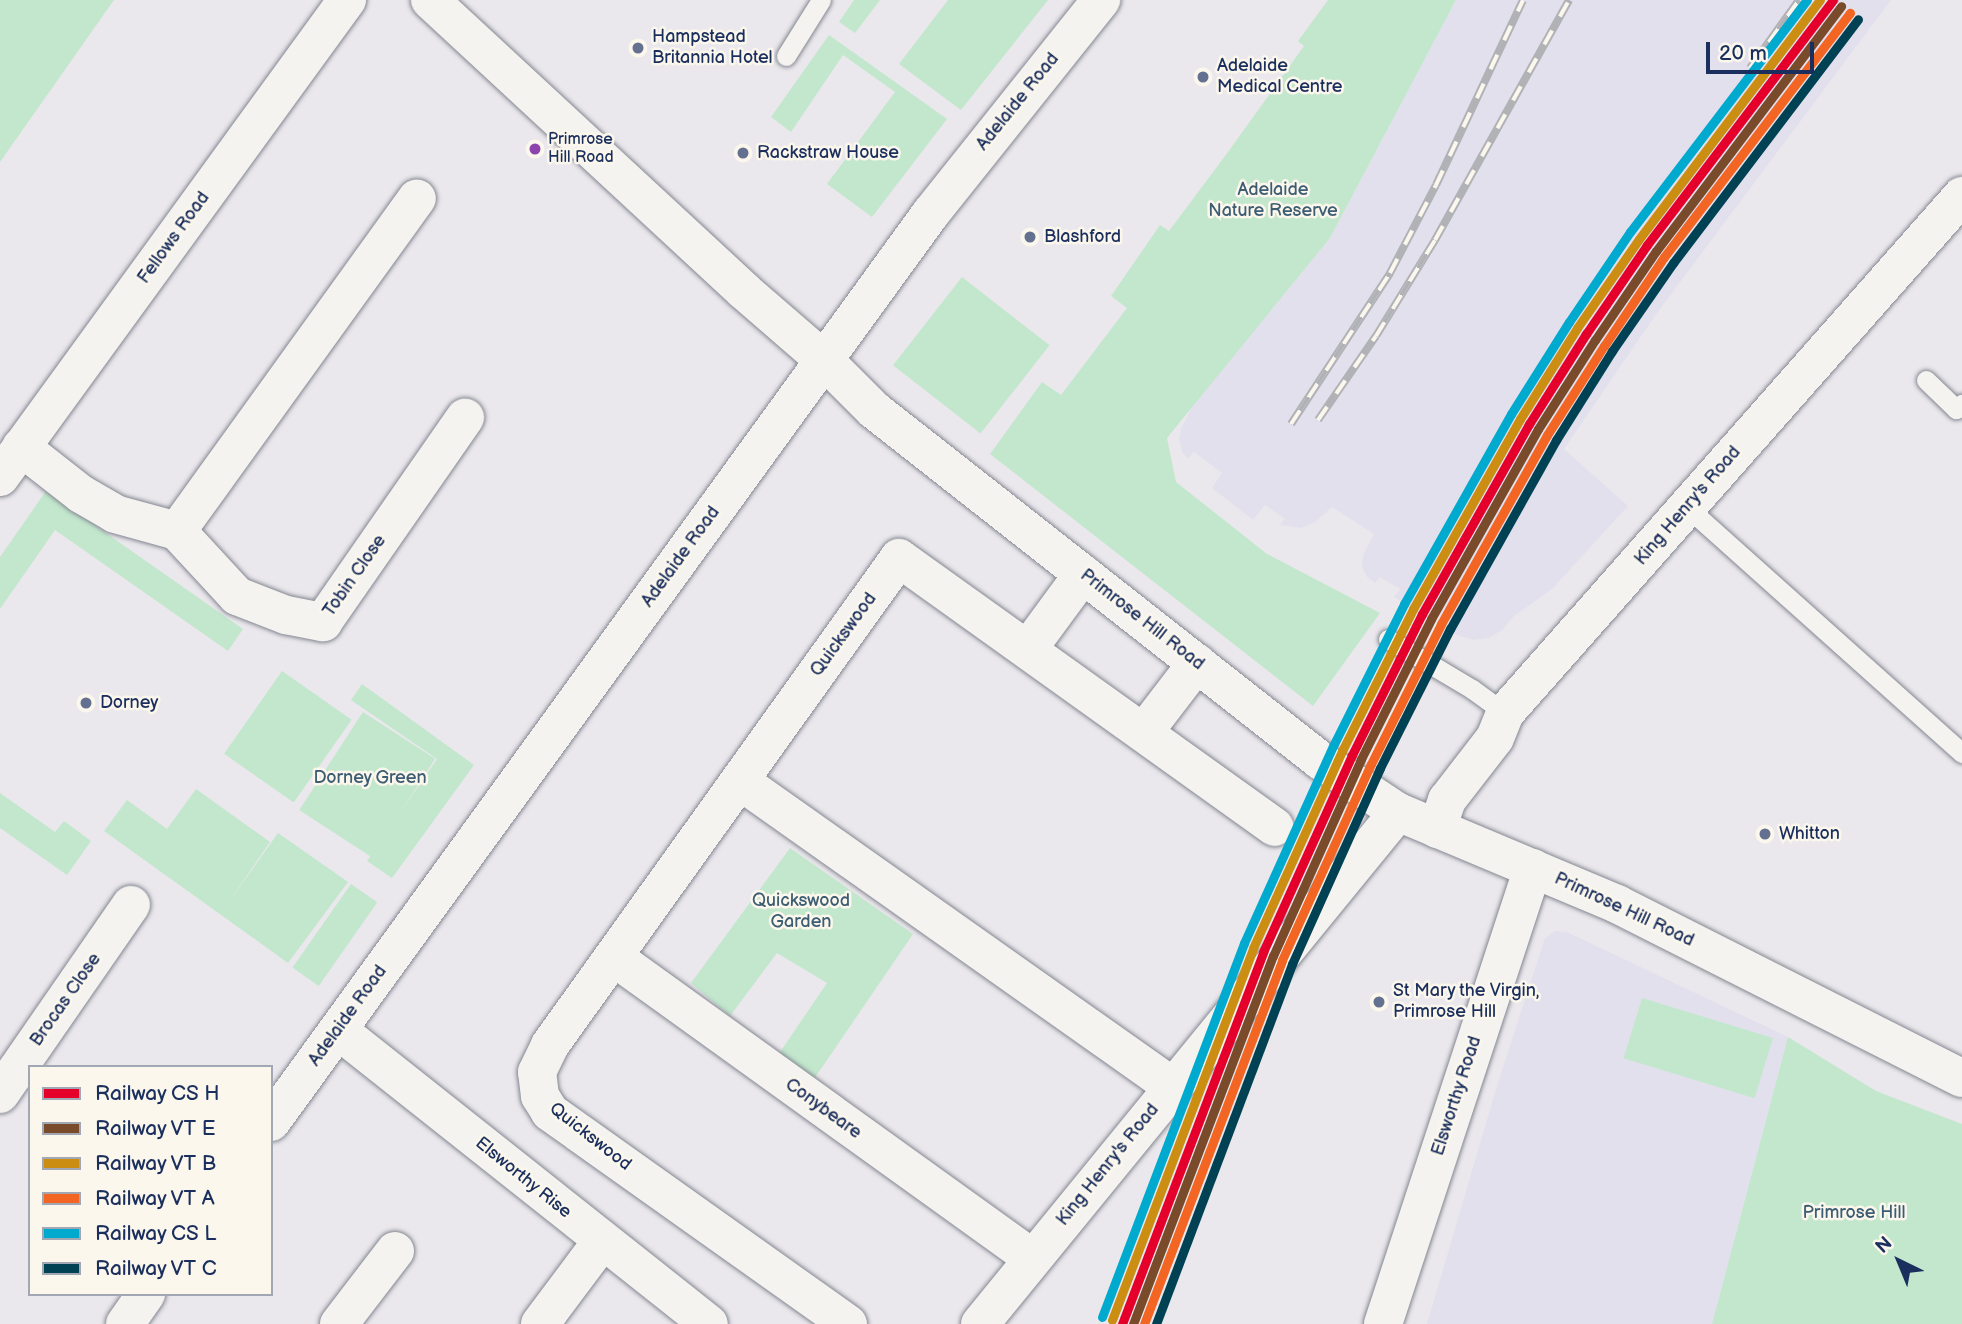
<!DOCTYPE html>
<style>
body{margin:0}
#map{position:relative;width:1962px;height:1324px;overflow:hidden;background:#eae8ec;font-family:"Balsamiq Sans",sans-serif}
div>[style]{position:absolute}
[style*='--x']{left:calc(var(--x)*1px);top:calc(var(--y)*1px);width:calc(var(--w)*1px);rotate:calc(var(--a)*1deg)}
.built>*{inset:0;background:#e3e0ee}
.green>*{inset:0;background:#c2e7cd;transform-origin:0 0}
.roads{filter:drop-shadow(0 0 2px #848792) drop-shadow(0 0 2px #848792)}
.service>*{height:19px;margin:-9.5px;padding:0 9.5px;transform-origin:9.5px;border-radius:9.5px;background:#f4f3f0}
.minor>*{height:38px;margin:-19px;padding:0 19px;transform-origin:19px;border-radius:19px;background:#f4f3f0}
.tertiary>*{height:38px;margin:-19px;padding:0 19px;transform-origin:19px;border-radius:19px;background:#f4f3f0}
.secondary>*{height:38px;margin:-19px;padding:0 19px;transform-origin:19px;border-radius:19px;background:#f4f3f0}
.rail>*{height:8px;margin-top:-4px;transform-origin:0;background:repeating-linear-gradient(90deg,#fbf7ec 0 16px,#b1b2b6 0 32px);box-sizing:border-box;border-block:2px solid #b1b2b6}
.rail-1>*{height:9px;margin:-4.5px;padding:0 4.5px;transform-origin:4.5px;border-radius:4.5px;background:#e4002b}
.rail-2>*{height:9px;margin:-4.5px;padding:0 4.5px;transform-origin:4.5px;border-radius:4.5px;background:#7a4b2a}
.rail-3>*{height:9px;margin:-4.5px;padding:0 4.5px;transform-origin:4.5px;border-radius:4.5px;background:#cb8e13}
.rail-4>*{height:9px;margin:-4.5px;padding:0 4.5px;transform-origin:4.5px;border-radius:4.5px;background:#f26522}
.rail-5>*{height:9px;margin:-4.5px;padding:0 4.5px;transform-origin:4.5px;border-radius:4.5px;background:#00a9ce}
.rail-6>*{height:9px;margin:-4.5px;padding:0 4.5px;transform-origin:4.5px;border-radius:4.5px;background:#004153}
.dots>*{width:19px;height:19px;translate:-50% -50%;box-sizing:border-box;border:4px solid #fbf7ec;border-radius:50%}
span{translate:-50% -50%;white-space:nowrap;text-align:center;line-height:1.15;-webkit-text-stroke:5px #fbf7ec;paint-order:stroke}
.bus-label{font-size:16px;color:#1b2f5e}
.left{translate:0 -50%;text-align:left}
.poi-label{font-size:18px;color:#1b2f5e}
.street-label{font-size:18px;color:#1b2f5e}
.park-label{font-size:18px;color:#3c5d73}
.legend{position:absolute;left:28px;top:1065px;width:245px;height:231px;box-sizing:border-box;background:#fbf7ec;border:2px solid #a1a7b3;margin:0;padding:9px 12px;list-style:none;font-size:21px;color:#1b2f5e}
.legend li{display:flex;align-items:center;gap:14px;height:35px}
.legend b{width:35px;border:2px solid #a1a7b3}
.north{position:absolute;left:1864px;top:1226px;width:70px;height:70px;-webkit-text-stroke:5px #fbf7ec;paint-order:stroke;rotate:317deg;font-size:19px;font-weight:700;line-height:28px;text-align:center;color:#1b2f5e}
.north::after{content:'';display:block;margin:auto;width:24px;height:32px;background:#1b2f5e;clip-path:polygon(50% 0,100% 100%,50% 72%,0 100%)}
.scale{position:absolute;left:1706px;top:42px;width:108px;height:32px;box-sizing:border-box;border:4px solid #1b2f5e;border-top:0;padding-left:9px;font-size:21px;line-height:24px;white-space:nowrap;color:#1b2f5e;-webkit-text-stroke:5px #fbf7ec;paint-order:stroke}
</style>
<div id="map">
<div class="built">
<div style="clip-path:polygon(1456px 0,1891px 0,1657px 313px,1564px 449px,1628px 506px,1552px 589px,1514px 616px,1502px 630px,1489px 638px,1473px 640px,1454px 634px,1457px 627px,1439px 615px,1434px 622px,1394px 597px,1400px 589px,1380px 577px,1375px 583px,1367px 577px,1362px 567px,1363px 555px,1374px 534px,1332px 507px,1315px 522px,1301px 528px,1280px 525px,1285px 519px,1265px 505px,1253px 520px,1212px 488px,1222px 473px,1194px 452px,1188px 459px,1182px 452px,1179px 439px,1181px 429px,1193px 404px,1330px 238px)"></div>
<div style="clip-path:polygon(1555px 931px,1567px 932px,1788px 1037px,1712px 1324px,1427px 1324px,1496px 1089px,1545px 938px)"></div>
</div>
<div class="green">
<div style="clip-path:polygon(0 0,114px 0,0 162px)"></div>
<div style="clip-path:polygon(854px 0,880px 0,855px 33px,839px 22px)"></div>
<div style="clip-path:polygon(948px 0,1048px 0,961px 110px,899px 64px)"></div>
<div style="clip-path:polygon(1328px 0,1456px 0,1330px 238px,1167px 438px,1176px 482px,1267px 554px,1380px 613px,1313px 706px,990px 454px,1042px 382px,1061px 395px,1127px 308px,1111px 296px,1160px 225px,1169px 231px,1228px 152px,1304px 46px,1298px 41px)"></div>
<div style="clip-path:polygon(829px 35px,947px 119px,872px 217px,827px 184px,895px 92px,843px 55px,791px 132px,771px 117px)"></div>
<div style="left:962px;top:277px;width:111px;height:112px;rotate:38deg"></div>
<div style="clip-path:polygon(46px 491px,243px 629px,228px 651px,55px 530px,0 609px,0 557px)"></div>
<div style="left:282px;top:671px;width:85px;height:101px;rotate:35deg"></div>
<div style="clip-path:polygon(362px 684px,474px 765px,392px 878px,367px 861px,437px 759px,351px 700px)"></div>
<div style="left:363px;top:712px;width:86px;height:117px;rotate:33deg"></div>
<div style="clip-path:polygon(196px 789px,270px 842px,226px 906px,278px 833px,348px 882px,288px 963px,104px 831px,127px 800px,167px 829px)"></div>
<div style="clip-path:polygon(0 793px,55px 832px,64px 821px,91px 841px,67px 875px,0 828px)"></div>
<div style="clip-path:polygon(790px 848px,913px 934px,812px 1082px,778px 1055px,827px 983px,777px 953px,730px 1016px,691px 983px)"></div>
<div style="left:351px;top:884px;width:32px;height:102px;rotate:35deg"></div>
<div style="left:1642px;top:998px;width:137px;height:63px;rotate:17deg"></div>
<div style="clip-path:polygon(1788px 1037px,1876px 1091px,1962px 1124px,1962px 1324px,1712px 1324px)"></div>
</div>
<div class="roads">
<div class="service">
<div style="--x:786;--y:56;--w:66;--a:-58"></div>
<div style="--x:1926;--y:380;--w:42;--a:44"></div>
<div style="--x:1956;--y:409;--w:8;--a:-40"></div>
<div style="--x:1688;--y:508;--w:368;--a:41.8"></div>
<div style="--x:1388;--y:639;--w:98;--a:30.8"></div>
<div style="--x:1472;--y:689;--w:41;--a:36"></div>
</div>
<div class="minor">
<div style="--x:21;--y:447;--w:76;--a:38.1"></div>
<div style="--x:81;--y:494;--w:39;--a:30"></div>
<div style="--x:115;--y:514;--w:64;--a:15.3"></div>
<div style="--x:177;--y:531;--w:410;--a:-54.2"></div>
<div style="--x:0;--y:477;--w:590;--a:-53.97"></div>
<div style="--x:177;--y:531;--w:88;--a:47.3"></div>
<div style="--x:237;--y:596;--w:53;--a:21.2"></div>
<div style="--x:286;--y:615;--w:38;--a:11"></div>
<div style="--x:323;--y:622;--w:249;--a:-55.2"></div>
<div style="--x:1028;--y:649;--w:93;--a:-53.7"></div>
<div style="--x:1144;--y:732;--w:87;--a:-52.5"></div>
<div style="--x:740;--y:781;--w:530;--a:35.25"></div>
<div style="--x:1437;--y:829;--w:31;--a:-71"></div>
<div style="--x:1447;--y:800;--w:78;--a:-52.3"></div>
<div style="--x:1495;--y:738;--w:27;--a:-68"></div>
<div style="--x:1505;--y:713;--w:690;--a:-48.53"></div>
<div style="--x:615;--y:958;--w:514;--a:35.73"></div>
<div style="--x:338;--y:1030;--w:473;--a:38.4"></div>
<div style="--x:0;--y:1094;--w:230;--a:-55.3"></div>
<div style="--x:339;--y:1324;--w:92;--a:-52.5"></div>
<div style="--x:540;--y:1324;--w:104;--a:-53.2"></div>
<div style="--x:848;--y:1324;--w:366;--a:-144.6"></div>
<div style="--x:550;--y:1112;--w:19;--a:-122"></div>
<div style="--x:540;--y:1096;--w:24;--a:-97"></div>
<div style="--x:537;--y:1072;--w:30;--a:-64"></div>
<div style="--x:550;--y:1045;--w:599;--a:-54.37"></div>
<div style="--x:899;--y:558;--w:462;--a:35.6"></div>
<div style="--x:980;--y:1324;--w:661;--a:-50.77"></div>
<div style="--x:1383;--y:1324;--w:480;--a:-71.8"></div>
</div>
<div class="tertiary">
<div style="--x:430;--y:0;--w:427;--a:42.8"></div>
<div style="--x:743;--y:290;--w:108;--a:40.9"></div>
<div style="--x:825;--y:361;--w:69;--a:45"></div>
<div style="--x:874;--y:410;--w:568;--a:38.14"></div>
<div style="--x:1321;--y:761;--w:92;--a:33.5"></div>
<div style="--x:1398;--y:812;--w:238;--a:22.8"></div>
<div style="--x:1617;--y:904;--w:386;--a:26.8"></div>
</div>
<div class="secondary">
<div style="--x:271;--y:1122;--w:1123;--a:-54.02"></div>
<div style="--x:931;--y:213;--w:273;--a:-51.4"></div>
<div style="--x:125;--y:1324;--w:37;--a:-55"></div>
</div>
</div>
<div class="rail">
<div style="--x:1750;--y:68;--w:84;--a:-54.2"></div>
<div style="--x:1318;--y:420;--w:102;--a:-55.4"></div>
<div style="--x:1376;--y:336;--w:113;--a:-58.4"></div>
<div style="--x:1435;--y:240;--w:275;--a:-60.8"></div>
<div style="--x:1291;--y:424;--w:181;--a:-56.7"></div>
<div style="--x:1390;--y:273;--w:99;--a:-62.4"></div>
<div style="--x:1436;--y:185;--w:204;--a:-64.8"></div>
</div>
<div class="rail-1">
<div style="--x:1122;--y:1324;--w:398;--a:-69.2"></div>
<div style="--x:1263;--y:952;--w:216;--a:-65.7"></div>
<div style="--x:1352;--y:755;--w:157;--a:-63.6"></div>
<div style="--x:1422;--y:614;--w:218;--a:-60.6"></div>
<div style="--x:1529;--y:424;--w:107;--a:-57.7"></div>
<div style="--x:1586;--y:334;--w:108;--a:-55.6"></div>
<div style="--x:1647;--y:245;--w:308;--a:-52.8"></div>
</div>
<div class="rail-2">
<div style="--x:1133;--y:1324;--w:394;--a:-69.2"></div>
<div style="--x:1273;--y:956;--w:216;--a:-65.9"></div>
<div style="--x:1361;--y:759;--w:157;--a:-63.4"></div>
<div style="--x:1431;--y:619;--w:218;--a:-60.6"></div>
<div style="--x:1538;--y:429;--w:106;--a:-57.4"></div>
<div style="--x:1595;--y:340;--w:108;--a:-55.6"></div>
<div style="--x:1656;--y:251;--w:307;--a:-52.9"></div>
</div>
<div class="rail-3">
<div style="--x:1112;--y:1320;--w:398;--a:-69.2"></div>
<div style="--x:1253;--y:948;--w:216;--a:-65.7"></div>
<div style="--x:1342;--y:751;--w:159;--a:-63.4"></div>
<div style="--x:1413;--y:609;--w:218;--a:-60.6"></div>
<div style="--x:1520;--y:419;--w:107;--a:-57.9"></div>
<div style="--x:1577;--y:328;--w:108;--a:-55.1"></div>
<div style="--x:1639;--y:239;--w:300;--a:-52.9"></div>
</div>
<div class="rail-4">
<div style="--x:1144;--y:1324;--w:389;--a:-69.2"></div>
<div style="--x:1282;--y:960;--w:215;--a:-65.6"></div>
<div style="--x:1371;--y:764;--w:157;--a:-63.4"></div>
<div style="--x:1441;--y:624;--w:217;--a:-60.7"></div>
<div style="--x:1547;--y:435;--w:106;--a:-57.4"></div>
<div style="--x:1604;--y:346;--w:107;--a:-56"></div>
<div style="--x:1664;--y:257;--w:307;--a:-52.7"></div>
</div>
<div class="rail-5">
<div style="--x:1102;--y:1317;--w:400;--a:-69.2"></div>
<div style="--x:1244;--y:943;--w:216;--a:-65.7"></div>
<div style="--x:1333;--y:746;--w:159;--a:-63.4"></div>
<div style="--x:1404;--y:604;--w:218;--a:-60.6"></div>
<div style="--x:1511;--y:414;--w:109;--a:-57.8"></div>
<div style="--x:1569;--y:322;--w:109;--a:-55.9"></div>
<div style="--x:1630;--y:232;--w:292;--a:-52.7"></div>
</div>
<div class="rail-6">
<div style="--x:1156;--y:1324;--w:385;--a:-69.3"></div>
<div style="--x:1292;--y:964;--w:215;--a:-65.8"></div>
<div style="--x:1380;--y:768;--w:156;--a:-63.3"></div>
<div style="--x:1450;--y:629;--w:217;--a:-60.7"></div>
<div style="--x:1556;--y:440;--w:105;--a:-57.8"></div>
<div style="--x:1612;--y:351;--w:107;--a:-55.3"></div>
<div style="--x:1673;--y:263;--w:306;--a:-52.8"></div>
</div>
<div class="dots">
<div style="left:638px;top:48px;background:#637090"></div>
<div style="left:1203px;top:77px;background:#637090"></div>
<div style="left:535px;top:149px;background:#8e44ad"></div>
<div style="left:743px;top:153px;background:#637090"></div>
<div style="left:1030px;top:237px;background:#637090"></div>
<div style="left:86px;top:703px;background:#637090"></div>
<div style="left:1765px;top:834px;background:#637090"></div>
<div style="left:1379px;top:1002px;background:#637090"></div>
</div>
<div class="bus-label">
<span class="left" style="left:548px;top:149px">Primrose<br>Hill Road</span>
</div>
<div class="poi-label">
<span class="left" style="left:652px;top:48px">Hampstead<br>Britannia Hotel</span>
<span class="left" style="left:1217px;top:77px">Adelaide<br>Medical Centre</span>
<span class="left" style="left:757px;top:153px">Rackstraw House</span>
<span class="left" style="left:1044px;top:237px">Blashford</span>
<span class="left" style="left:100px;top:703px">Dorney</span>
<span class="left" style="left:1779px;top:834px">Whitton</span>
<span class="left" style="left:1393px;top:1002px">St Mary the Virgin,<br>Primrose Hill</span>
</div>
<div class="street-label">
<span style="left:1018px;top:102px;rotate:-51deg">Adelaide Road</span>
<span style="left:174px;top:238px;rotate:-54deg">Fellows Road</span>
<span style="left:1688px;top:506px;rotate:-49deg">King Henry's Road</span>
<span style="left:681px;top:557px;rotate:-54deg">Adelaide Road</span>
<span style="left:355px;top:576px;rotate:-55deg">Tobin Close</span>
<span style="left:1142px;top:620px;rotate:38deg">Primrose Hill Road</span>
<span style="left:844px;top:635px;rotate:-54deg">Quickswood</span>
<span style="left:1624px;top:910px;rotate:25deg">Primrose Hill Road</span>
<span style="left:66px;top:1000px;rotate:-55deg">Brocas Close</span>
<span style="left:348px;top:1016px;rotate:-54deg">Adelaide Road</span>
<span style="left:1457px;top:1096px;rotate:-72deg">Elsworthy Road</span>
<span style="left:823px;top:1109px;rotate:36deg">Conybeare</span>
<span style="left:590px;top:1137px;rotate:38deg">Quickswood</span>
<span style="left:1108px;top:1165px;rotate:-51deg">King Henry's Road</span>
<span style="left:523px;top:1178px;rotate:39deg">Elsworthy Rise</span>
</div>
<div class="park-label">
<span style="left:1273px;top:201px">Adelaide<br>Nature Reserve</span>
<span style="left:370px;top:778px">Dorney Green</span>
<span style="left:801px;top:912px">Quickswood<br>Garden</span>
<span style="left:1854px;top:1213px">Primrose Hill</span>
</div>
<ul class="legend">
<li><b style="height:9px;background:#e4002b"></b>Railway CS H</li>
<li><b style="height:9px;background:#7a4b2a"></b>Railway VT E</li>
<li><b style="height:9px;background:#cb8e13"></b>Railway VT B</li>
<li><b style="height:9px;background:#f26522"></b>Railway VT A</li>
<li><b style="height:9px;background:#00a9ce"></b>Railway CS L</li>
<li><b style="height:9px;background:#004153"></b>Railway VT C</li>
</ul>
<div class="north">N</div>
<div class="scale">20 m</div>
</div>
